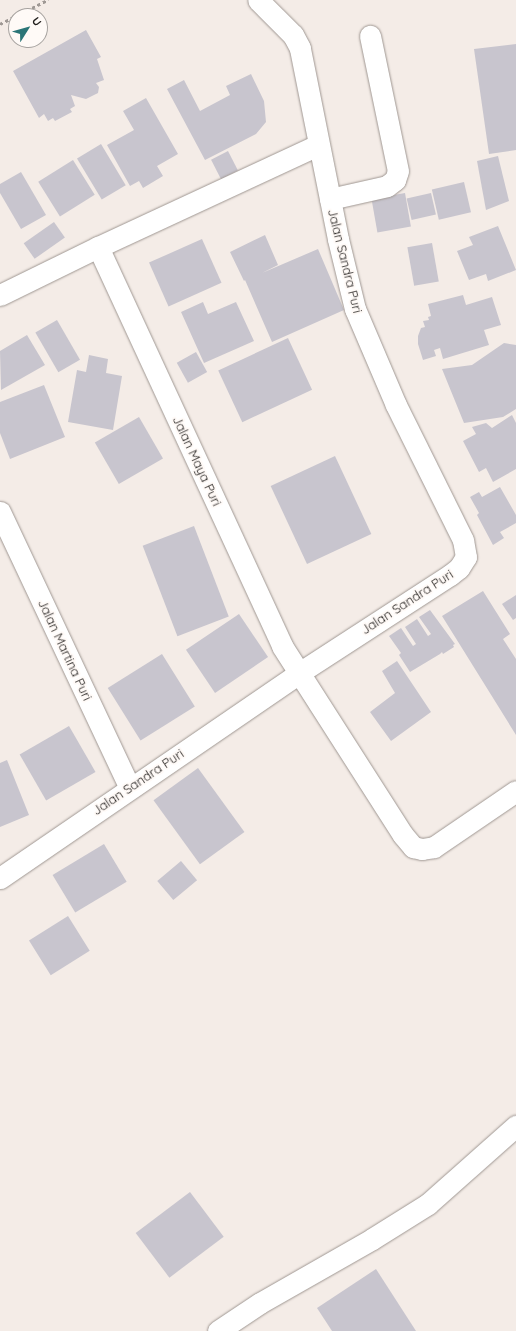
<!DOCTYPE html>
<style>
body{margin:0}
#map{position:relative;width:516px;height:1331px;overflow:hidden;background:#f4ece7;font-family:Quicksand,sans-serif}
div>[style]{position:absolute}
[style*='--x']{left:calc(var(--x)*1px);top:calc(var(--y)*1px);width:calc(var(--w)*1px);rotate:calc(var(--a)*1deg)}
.building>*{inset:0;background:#c8c5ce;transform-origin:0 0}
.path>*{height:2.5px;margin-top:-1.25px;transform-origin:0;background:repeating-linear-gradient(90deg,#9f9995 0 3px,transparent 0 6px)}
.roads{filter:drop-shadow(0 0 1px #9f9792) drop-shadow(0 0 1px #9f9792)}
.street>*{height:21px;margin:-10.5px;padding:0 10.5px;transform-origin:10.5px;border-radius:10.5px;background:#fff}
span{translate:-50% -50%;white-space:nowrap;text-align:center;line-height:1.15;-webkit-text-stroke:4px #fffaf7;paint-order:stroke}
.street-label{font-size:13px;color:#211e1c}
.north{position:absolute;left:8px;top:8px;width:40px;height:40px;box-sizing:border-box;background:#fffaf7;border:1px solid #a6a29f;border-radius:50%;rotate:53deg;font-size:11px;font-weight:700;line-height:16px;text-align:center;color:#211e1c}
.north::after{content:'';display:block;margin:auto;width:14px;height:18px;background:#2b7577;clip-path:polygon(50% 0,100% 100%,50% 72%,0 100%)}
</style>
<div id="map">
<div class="building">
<div style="clip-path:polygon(86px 30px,101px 57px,97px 59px,104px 80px,96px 83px,99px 87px,98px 93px,86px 99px,71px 95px,75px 106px,70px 109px,72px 112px,55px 121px,53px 118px,48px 121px,44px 114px,39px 118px,13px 71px)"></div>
<div style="clip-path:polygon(516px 44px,516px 150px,489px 154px,474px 49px)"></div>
<div style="clip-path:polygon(251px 74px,264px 101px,266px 122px,256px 134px,205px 160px,167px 89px,184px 80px,200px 111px,230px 95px,226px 86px)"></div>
<div style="clip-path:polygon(146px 98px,178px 154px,157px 166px,163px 176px,143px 188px,139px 181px,130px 186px,107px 145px,134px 130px,123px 111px)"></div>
<div style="left:101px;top:144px;width:48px;height:28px;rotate:59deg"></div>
<div style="left:228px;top:151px;width:22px;height:19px;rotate:63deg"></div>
<div style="clip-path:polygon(498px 156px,509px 201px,486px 210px,477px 161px)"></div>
<div style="left:73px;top:160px;width:41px;height:41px;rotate:58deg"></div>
<div style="clip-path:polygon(21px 172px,46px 215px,21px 229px,0 193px,0 184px)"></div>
<div style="left:464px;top:182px;width:31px;height:33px;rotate:77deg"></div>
<div style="left:405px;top:193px;width:34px;height:34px;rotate:80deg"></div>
<div style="left:431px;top:193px;width:22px;height:25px;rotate:77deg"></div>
<div style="left:54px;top:222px;width:19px;height:37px;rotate:55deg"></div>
<div style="clip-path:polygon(498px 226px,516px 270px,488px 281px,486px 274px,469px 280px,457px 251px,473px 245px,469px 237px)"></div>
<div style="clip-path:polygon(265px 235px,278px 265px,262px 273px,318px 249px,344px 310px,272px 342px,245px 280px,244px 281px,230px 252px)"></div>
<div style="left:202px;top:239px;width:48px;height:58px;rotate:66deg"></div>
<div style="left:432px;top:243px;width:39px;height:25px;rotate:80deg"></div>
<div style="clip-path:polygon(463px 295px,466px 305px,492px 297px,501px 325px,484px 330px,489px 345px,443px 359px,440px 348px,434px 350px,436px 356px,423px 360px,418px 344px,418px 336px,421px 328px,425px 327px,423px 321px,429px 320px,428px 317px,431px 316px,428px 304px)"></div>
<div style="clip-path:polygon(203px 302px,208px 314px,236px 302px,254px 341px,204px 363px,181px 312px)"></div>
<div style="left:57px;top:320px;width:46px;height:25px;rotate:60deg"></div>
<div style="clip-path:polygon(27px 335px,45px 365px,1px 390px,0 351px)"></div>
<div style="left:288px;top:338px;width:57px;height:77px;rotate:65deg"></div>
<div style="clip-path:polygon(504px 343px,516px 345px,516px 409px,503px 417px,464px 423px,442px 369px,472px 365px)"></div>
<div style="left:196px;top:352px;width:23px;height:22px;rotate:61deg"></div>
<div style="clip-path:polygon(89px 355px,108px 359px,106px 373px,122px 376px,113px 430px,68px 422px,77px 370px,86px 372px)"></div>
<div style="clip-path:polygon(44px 385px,65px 437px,10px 459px,0 433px,0 402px)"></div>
<div style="clip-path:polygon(512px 415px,516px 423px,516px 469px,493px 482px,486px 468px,479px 472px,463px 441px,476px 434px,472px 427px,486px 423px,492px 428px)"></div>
<div style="left:139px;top:417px;width:48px;height:51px;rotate:60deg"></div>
<div style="left:335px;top:456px;width:86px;height:71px;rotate:65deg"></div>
<div style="clip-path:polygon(500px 487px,516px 515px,516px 523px,500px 532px,504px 538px,493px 545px,477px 515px,479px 513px,470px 497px,479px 492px,482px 497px)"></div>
<div style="left:194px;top:526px;width:97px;height:55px;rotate:69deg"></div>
<div style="clip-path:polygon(483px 591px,510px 634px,503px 639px,516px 659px,516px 735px,442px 616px)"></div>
<div style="clip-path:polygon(516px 595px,516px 618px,513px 620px,502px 604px)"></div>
<div style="clip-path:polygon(430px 610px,455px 644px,453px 645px,454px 647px,443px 654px,442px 652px,440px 654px,410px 672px,399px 655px,401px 653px,389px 636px,401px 628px,413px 646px,416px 644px,405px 627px,417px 619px,428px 636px,431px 634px,419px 617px)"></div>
<div style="left:239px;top:614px;width:52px;height:64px;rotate:56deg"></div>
<div style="left:162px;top:654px;width:62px;height:64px;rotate:58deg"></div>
<div style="clip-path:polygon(397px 661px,431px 712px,391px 741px,370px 712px,395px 693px,382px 671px)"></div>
<div style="left:69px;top:726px;width:53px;height:57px;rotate:60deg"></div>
<div style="clip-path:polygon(7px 760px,29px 815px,0 827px,0 763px)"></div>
<div style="left:198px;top:768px;width:79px;height:55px;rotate:54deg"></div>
<div style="left:104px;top:844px;width:44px;height:60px;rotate:59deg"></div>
<div style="left:181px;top:861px;width:25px;height:31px;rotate:50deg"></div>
<div style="left:68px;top:916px;width:41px;height:46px;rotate:58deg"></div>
<div style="left:190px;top:1192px;width:56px;height:68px;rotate:53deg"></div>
<div style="clip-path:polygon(376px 1269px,416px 1331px,332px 1331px,317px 1308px)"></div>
</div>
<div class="path">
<div style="--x:16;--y:16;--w:36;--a:-27"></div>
<div style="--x:0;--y:24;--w:18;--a:-27"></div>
</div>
<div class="roads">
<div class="street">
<div style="--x:330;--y:199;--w:58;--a:-12.8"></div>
<div style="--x:387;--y:186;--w:10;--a:-37"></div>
<div style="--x:395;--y:180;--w:9;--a:-72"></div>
<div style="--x:398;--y:171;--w:138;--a:-101.7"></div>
<div style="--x:98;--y:247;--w:439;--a:65.2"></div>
<div style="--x:282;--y:646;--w:224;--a:57.4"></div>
<div style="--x:403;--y:835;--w:16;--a:50"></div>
<div style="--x:413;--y:847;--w:9;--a:13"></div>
<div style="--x:422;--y:849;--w:12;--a:-9"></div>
<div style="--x:434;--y:847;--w:99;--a:-34.3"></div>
<div style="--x:0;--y:295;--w:109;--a:-26.1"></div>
<div style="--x:98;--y:247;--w:242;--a:-24.9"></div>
<div style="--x:0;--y:512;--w:305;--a:64.8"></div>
<div style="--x:0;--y:878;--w:363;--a:-34.4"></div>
<div style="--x:299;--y:673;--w:180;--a:-33"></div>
<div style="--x:450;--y:575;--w:11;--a:-38"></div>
<div style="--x:459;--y:568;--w:13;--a:-58"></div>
<div style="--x:466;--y:557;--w:17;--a:-100"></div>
<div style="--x:463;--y:540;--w:151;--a:-116.4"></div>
<div style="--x:396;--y:405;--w:104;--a:-113.1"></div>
<div style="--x:355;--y:309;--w:72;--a:-103.7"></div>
<div style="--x:338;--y:239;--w:195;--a:-101.3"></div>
<div style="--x:300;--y:48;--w:15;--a:-118"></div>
<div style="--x:293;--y:35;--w:49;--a:-135"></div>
<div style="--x:218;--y:1331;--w:50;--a:-33.7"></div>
<div style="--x:260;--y:1303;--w:129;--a:-29.7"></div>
<div style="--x:372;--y:1239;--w:66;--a:-32"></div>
<div style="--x:428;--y:1204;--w:118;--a:-41.6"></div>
</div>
</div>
<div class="street-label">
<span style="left:345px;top:261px;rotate:76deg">Jalan Sandra Puri</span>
<span style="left:197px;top:461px;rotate:65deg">Jalan Maya Puri</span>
<span style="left:407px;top:602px;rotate:-33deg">Jalan Sandra Puri</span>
<span style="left:65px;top:650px;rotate:65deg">Jalan Martina Puri</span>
<span style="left:138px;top:782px;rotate:-34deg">Jalan Sandra Puri</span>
</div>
<div class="north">U</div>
</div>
